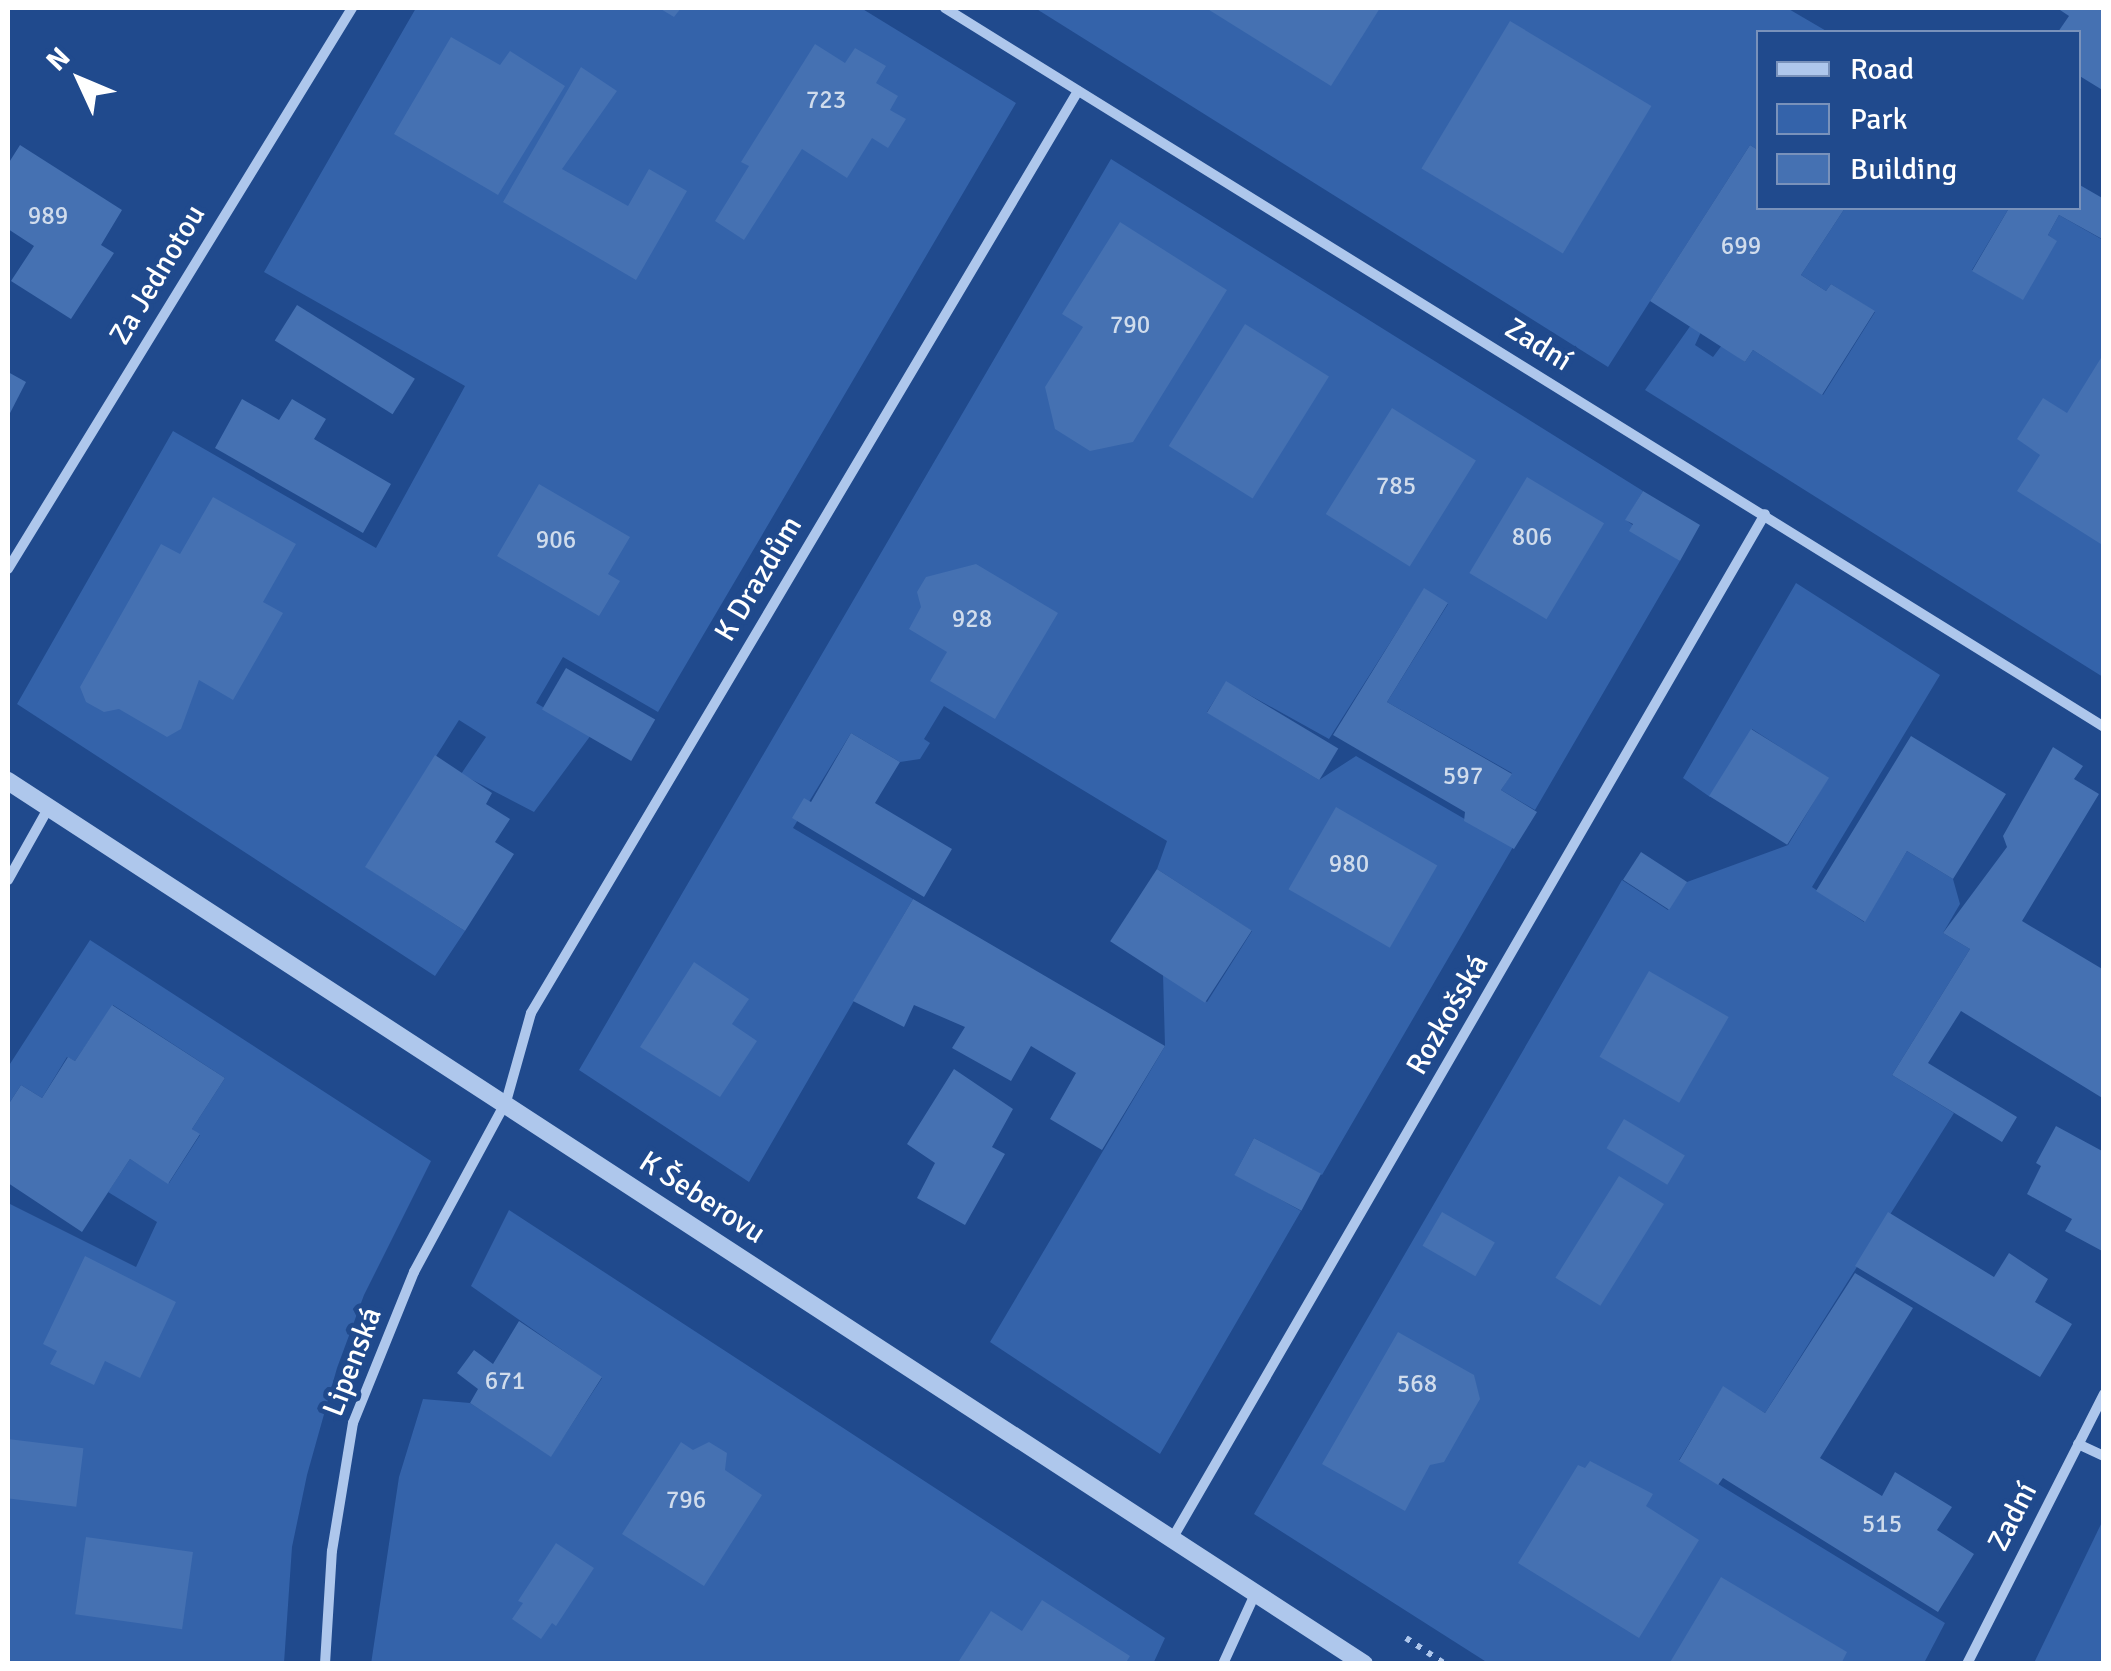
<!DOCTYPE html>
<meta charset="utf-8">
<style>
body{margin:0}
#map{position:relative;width:2111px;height:1671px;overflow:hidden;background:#204a8d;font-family:Signika,sans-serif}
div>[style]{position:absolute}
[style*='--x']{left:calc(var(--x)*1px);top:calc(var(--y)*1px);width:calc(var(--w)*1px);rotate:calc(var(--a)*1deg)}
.green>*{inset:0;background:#3463aa}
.building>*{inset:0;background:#4571b2;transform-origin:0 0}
.path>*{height:6px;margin-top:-3px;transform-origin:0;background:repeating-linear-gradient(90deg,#aec7ec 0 5px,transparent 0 13px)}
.minor>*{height:10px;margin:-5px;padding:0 5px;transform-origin:5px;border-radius:5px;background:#aec7ec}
.tertiary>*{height:18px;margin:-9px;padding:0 9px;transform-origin:9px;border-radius:9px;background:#aec7ec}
span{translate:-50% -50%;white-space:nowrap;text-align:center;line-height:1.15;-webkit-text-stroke:10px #204a8d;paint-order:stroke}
.number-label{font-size:25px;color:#d0dcec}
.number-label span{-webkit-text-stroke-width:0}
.street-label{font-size:30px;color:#fff}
.frame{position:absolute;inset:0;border:10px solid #fff;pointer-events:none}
.legend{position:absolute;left:1756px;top:30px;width:325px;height:180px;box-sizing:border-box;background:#204a8d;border:2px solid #7992bb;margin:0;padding:12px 18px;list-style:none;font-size:30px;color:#fff}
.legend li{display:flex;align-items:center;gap:20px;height:50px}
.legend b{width:50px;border:2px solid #7992bb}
.north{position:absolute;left:30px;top:30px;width:100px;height:100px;-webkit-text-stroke:8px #204a8d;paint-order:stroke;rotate:314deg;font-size:28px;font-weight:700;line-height:40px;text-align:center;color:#fff}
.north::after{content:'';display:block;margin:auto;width:35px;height:45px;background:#fff;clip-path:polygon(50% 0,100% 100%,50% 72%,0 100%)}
</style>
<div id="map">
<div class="green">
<div style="clip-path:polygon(416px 8px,861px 8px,1016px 103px,658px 712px,563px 657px,536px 703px,591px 735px,534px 812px,461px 774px,486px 737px,459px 720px,366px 867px,465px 931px,435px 976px,17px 704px,173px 431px,376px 548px,465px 386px,264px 272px)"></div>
<div style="clip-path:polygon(1035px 8px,1787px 8px,1828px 32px,1758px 32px,1758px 150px,1750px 145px,1608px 367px)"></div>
<div style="clip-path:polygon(1111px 159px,1643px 491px,1626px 520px,1680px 561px,1535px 810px,1501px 790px,1512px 773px,1387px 702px,1448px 604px,1424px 589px,1329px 739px,1226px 682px,1207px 712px,1319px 780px,1356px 756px,1513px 847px,1322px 1175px,1254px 1138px,1235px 1174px,1301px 1211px,1160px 1454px,990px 1342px,1165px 1046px,1163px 974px,1207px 1002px,1252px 931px,1157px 869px,1167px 841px,944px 706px,924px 739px,930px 743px,920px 759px,900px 762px,851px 733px,793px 828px,913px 899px,749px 1182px,579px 1070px)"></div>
<div style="clip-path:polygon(1845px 208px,2009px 208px,1972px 270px,2022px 299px,2056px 241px,2048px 235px,2059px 215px,2103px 240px,2103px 677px,1645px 390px,1691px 325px,1701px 332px,1695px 345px,1713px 357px,1722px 345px,1745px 362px,1753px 350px,1823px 395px,1875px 312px,1831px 284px,1826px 291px,1801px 275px)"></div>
<div style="clip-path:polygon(1796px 583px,1940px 675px,1812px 887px,1864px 922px,1907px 851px,1953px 879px,1960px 904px,1943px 933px,1970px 949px,1892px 1075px,1954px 1113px,1765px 1413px,1723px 1387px,1679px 1460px,1945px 1623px,1924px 1663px,1488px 1663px,1254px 1514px,1622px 880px,1668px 910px,1687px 882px,1788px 845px,1828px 778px,1752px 729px,1710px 797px,1683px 778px)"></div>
<div style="clip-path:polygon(90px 940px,431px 1161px,364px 1295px,337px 1368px,307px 1475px,292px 1547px,284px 1663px,8px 1663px,8px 1203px,136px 1267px,157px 1222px,108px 1192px,130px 1159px,169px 1183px,200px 1135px,192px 1129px,225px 1078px,113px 1005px,75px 1061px,67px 1057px,42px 1098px,21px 1085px,8px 1105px,8px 1067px)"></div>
<div style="clip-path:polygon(509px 1210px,1165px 1638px,1153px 1664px,371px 1664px,399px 1477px,423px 1399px,470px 1403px,551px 1456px,602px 1378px,471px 1286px)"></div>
<div style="clip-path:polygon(2103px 1520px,2103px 1663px,2034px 1663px)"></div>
</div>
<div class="building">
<div style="clip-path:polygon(659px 8px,681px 8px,674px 17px)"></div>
<div style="clip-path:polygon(1206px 8px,1380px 8px,1331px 86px)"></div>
<div style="clip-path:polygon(2057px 8px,2104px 8px,2104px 91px,2078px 75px,2078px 32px,2058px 32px,2069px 16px)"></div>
<div style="left:1510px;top:21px;width:165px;height:172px;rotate:31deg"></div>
<div style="clip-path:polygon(451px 37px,500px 65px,510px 51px,565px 86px,498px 195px,394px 134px)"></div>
<div style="clip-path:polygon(815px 44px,845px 63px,855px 48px,886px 66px,876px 83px,898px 96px,890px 110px,906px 119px,888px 148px,872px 138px,847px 178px,802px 149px,744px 240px,715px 221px,749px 166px,741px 162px)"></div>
<div style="clip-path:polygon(581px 67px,617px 91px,562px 169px,628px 206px,649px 169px,687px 191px,636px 280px,503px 202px)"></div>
<div style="clip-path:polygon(20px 145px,122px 210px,101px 245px,114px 253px,71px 319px,11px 281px,34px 246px,8px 229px,8px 164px)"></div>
<div style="clip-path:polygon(1750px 145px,1758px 150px,1758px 208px,1845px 208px,1801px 275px,1826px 291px,1831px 284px,1875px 311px,1822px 395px,1753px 350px,1745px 362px,1650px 301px)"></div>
<div style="clip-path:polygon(2078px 184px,2104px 199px,2104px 240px,2059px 215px,2048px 235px,2057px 241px,2023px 300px,1972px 271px,2009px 208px,2078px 208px)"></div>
<div style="clip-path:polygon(1120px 222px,1227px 290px,1133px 442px,1090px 451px,1055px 429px,1045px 387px,1083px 327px,1062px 314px)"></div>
<div style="left:297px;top:305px;width:139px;height:42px;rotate:32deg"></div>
<div style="left:1245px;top:324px;width:99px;height:144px;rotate:32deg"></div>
<div style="clip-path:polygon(2104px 353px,2104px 546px,2017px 491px,2040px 455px,2017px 439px,2043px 398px,2067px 413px)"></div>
<div style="clip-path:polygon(8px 372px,26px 382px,8px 417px)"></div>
<div style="clip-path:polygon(242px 399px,279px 420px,292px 399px,326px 419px,314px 439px,391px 484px,363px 533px,215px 448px)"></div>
<div style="left:1392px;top:408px;width:99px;height:125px;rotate:32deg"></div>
<div style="left:1527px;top:477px;width:90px;height:112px;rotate:31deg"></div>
<div style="clip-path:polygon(539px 484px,630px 537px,608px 574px,620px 581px,599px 616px,497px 556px)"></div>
<div style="clip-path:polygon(1643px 491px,1700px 525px,1680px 561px,1629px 531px,1633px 524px,1625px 520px)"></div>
<div style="clip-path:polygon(213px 497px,296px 544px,263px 602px,283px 613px,233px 700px,199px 680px,181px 729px,167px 737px,119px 709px,104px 712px,86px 702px,80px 687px,161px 544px,180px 554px)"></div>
<div style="clip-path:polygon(976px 564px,1058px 613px,995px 719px,930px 681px,947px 652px,909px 629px,921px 607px,917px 592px,926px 577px)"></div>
<div style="clip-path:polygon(1424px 588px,1448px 603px,1387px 702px,1512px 774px,1501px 790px,1537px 812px,1514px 849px,1464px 821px,1465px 812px,1333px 735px)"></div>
<div style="left:566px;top:668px;width:103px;height:48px;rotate:30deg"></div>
<div style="left:1226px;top:681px;width:131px;height:37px;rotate:31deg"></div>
<div style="left:1751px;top:729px;width:92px;height:79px;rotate:32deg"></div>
<div style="clip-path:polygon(851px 733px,900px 762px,875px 803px,952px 849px,924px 897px,792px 818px,804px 798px,811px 802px)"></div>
<div style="clip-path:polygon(1911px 736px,2006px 794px,1953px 879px,1907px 851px,1865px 922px,1816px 891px)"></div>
<div style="clip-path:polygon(2053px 747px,2083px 766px,2074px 779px,2099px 794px,2022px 921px,2104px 970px,2104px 1099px,1961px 1011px,1928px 1063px,2017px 1117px,2002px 1142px,1892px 1075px,1970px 949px,1943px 933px,2007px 847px,2003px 836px)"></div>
<div style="clip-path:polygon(435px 755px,492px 793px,486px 804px,510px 819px,495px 842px,514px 854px,465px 931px,365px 867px)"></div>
<div style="left:1336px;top:807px;width:117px;height:95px;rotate:30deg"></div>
<div style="left:1641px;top:852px;width:55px;height:33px;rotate:33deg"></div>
<div style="left:1157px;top:869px;width:113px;height:86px;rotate:33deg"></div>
<div style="clip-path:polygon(913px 899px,1165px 1046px,1102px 1150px,1050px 1119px,1076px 1073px,1031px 1046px,1011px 1081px,952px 1048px,965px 1027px,914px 1005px,904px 1027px,853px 1001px)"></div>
<div style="clip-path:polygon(694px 962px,749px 999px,732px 1024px,757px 1041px,720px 1097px,640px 1047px)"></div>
<div style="left:1649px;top:971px;width:92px;height:99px;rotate:30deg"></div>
<div style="clip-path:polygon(112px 1005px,225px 1078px,192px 1129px,200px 1134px,168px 1184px,130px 1159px,82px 1232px,8px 1183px,8px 1105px,21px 1085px,42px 1098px,68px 1057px,75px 1061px)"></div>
<div style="clip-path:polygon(954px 1069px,1013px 1109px,992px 1147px,1005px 1154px,965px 1225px,917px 1198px,935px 1163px,907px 1144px)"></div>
<div style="left:1624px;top:1119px;width:71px;height:34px;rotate:31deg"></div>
<div style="clip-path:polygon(2056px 1126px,2104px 1152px,2104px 1252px,2065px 1231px,2072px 1219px,2027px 1194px,2041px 1166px,2036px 1163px)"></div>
<div style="left:1254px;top:1138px;width:76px;height:42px;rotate:28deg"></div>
<div style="left:1619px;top:1176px;width:53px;height:120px;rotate:32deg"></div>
<div style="left:1442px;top:1212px;width:61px;height:39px;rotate:30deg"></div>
<div style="clip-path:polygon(1888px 1212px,1994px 1277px,2009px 1253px,2048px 1279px,2035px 1302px,2072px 1324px,2040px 1377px,1855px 1266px)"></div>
<div style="clip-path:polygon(85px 1256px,176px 1302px,140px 1378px,105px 1361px,94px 1385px,50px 1364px,57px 1351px,43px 1344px)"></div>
<div style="clip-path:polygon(1855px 1273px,1913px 1308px,1820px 1458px,1882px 1496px,1895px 1472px,1952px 1507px,1937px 1530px,1974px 1554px,1938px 1612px,1723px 1478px,1718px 1485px,1679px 1461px,1723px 1386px,1765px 1413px)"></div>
<div style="clip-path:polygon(519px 1321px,602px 1377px,551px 1457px,470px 1403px,478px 1389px,457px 1373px,474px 1350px,493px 1364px)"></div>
<div style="clip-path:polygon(1398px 1332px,1474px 1375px,1480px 1399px,1444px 1462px,1430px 1465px,1405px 1511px,1322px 1464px)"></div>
<div style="left:8px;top:1439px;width:76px;height:59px;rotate:7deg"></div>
<div style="clip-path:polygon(681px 1442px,693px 1450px,709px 1442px,727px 1453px,725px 1470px,762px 1495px,704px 1586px,622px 1534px)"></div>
<div style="clip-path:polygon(1590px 1461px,1653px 1494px,1646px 1506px,1699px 1540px,1639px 1638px,1518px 1563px,1578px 1465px,1585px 1468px)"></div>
<div style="left:86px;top:1537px;width:108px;height:78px;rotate:8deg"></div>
<div style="clip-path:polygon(556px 1543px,594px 1568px,556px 1626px,552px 1623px,541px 1639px,512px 1619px,523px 1603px,518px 1601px)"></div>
<div style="clip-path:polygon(1721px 1577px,1847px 1652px,1841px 1664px,1669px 1664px)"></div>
<div style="clip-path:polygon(1042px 1600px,1130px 1656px,1125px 1664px,957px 1664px,991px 1611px,1022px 1631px)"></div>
</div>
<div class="path">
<div style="--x:1406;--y:1638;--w:47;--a:33.7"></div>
</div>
<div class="minor">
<div style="--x:945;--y:8;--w:1364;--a:31.81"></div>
<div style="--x:8;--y:569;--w:658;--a:-58.48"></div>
<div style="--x:8;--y:880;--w:84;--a:-60.7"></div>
<div style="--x:2078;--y:1444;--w:29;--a:25"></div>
<div style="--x:1172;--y:1539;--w:1184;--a:-59.95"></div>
<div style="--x:325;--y:1664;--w:113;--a:-86.5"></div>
<div style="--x:332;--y:1551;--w:130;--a:-80.7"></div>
<div style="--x:353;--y:1423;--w:163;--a:-68"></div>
<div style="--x:414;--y:1272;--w:193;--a:-61.6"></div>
<div style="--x:506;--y:1102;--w:92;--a:-74.3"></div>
<div style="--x:531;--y:1013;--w:1072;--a:-59.32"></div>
<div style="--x:1223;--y:1664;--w:77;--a:-65.4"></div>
<div style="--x:1967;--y:1664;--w:303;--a:-63.1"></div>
</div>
<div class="tertiary">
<div style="--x:8;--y:781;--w:1618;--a:33.07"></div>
</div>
<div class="number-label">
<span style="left:826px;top:100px">723</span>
<span style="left:48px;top:216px">989</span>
<span style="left:1741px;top:246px">699</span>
<span style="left:1130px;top:325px">790</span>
<span style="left:1396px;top:486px">785</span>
<span style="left:1532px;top:537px">806</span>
<span style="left:556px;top:540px">906</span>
<span style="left:972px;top:619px">928</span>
<span style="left:1463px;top:776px">597</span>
<span style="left:1349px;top:864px">980</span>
<span style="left:505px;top:1381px">671</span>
<span style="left:1417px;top:1384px">568</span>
<span style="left:686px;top:1500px">796</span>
<span style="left:1882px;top:1524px">515</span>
</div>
<div class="street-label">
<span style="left:158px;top:275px;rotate:-59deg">Za Jednotou</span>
<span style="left:1538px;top:345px;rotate:32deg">Zadní</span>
<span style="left:759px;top:579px;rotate:-59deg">K Drazdům</span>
<span style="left:1448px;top:1015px;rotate:-60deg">Rozkošská</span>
<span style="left:702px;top:1198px;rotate:33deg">K Šeberovu</span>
<span style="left:353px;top:1362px;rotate:-69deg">Lipenská</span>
<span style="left:2013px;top:1517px;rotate:-63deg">Zadní</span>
</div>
<div class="frame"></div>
<ul class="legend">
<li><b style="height:12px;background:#aec7ec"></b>Road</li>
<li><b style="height:28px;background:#3463aa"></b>Park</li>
<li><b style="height:28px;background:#4571b2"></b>Building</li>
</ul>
<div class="north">N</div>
</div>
